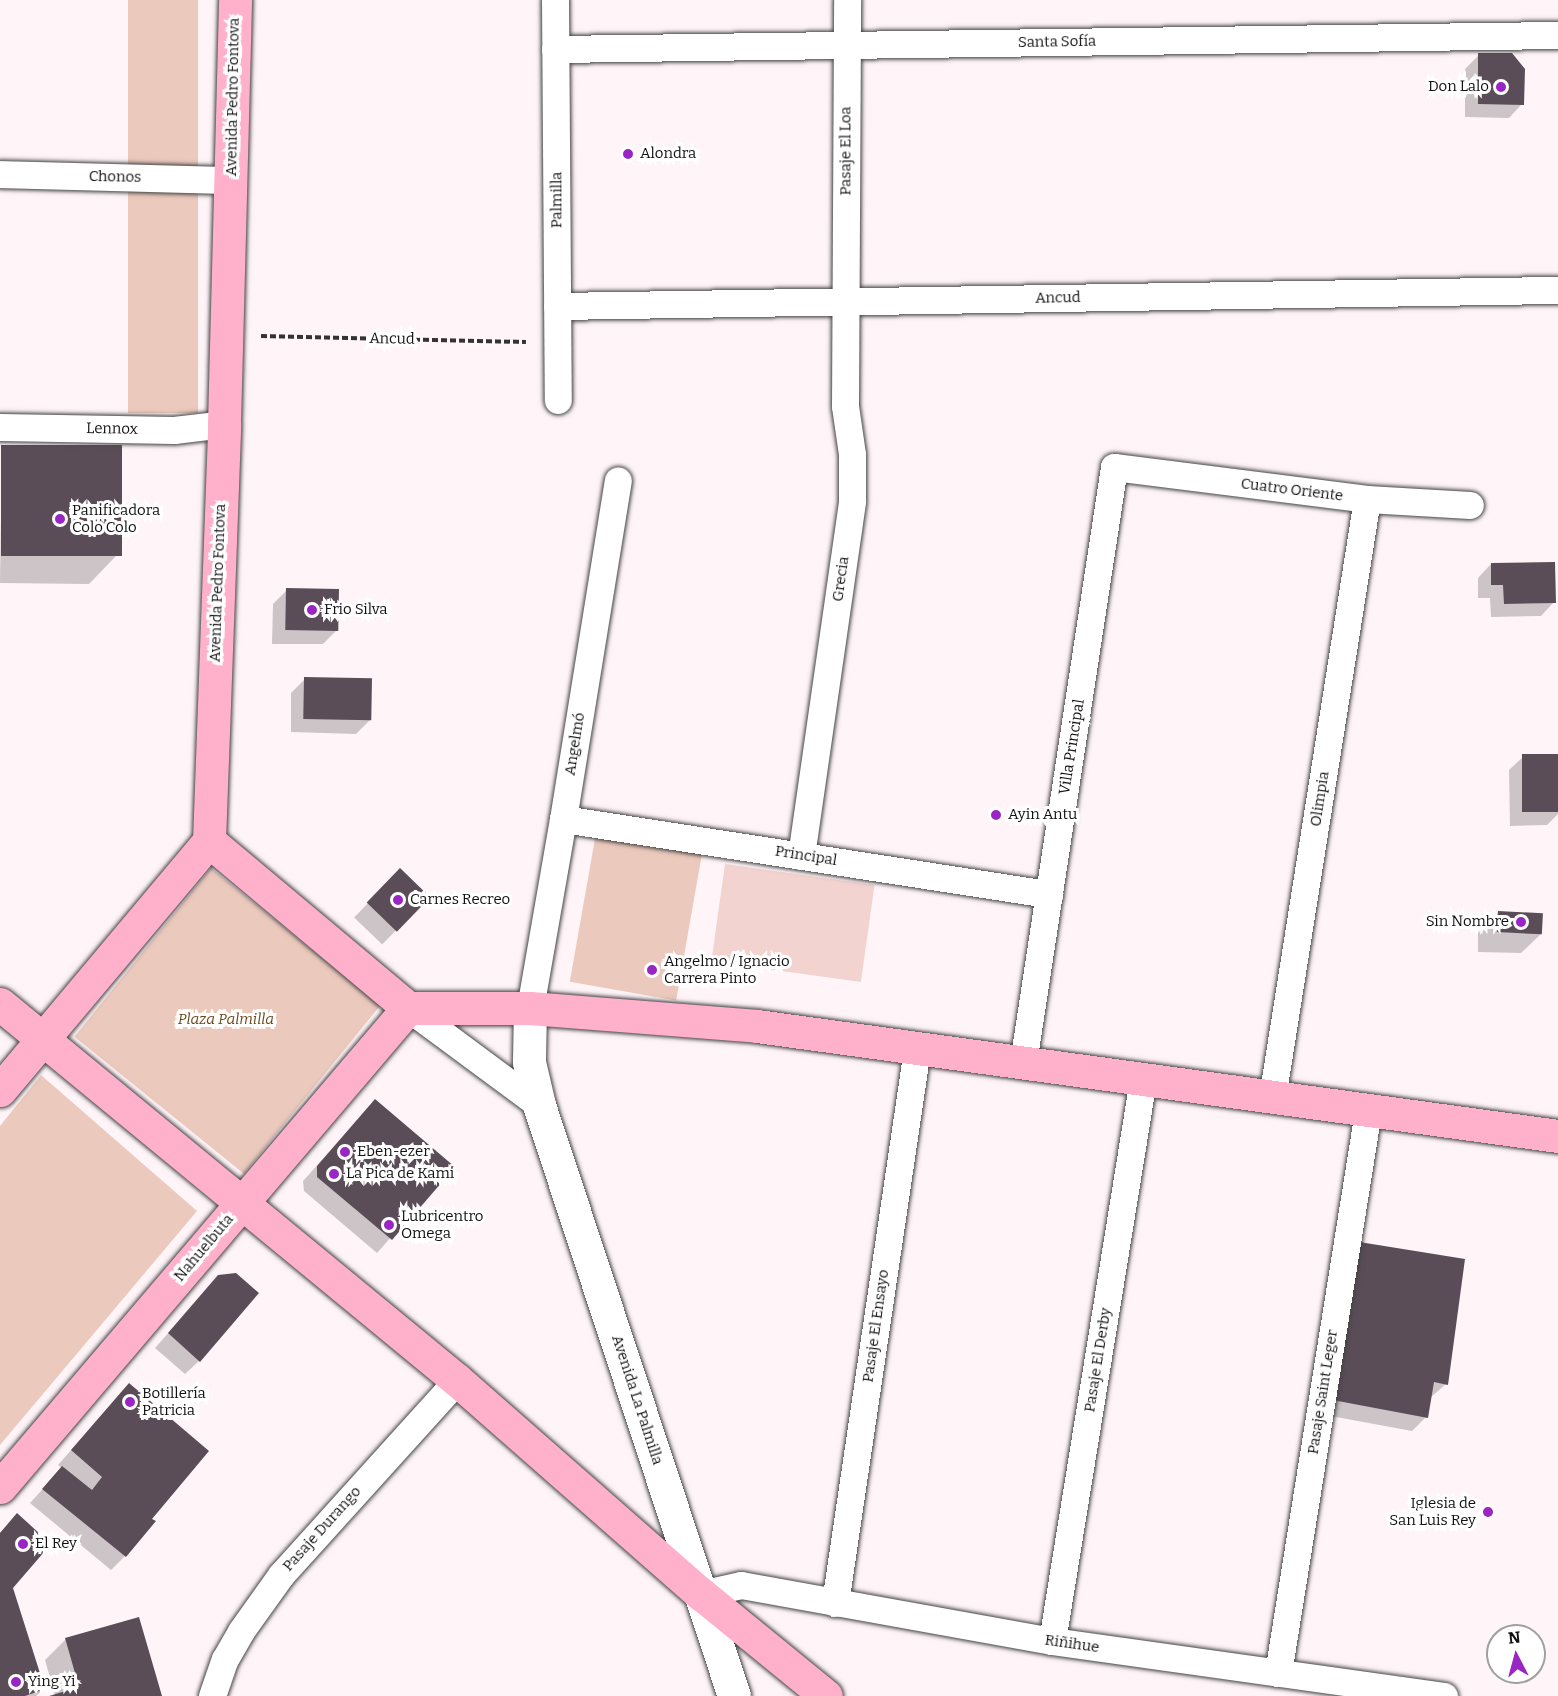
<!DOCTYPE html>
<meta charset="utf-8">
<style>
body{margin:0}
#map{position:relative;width:1558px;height:1696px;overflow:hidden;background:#fff5f9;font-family:Bitter,serif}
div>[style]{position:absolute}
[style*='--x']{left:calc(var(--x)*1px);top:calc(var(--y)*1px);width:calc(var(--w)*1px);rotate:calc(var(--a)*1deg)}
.green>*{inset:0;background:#ebc9bd;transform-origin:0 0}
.pitch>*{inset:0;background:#f2d3cf;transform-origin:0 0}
.shadow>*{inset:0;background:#0003;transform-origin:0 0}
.building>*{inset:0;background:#5a4d58;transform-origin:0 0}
.path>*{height:4px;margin-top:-2px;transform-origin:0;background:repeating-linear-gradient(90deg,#333 0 6px,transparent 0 9px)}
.roads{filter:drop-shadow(0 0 2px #444) drop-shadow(0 0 2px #444)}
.minor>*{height:27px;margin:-13.5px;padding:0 13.5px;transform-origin:13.5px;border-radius:13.5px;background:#fff}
.tertiary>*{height:33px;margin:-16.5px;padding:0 16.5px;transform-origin:16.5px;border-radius:16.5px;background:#fff}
.secondary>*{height:33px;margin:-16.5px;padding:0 16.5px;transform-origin:16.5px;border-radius:16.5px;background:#ffb0cb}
.dots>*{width:16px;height:16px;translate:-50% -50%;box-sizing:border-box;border:3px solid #fff;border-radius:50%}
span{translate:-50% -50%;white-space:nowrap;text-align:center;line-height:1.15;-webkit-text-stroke:6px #fff;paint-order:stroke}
.street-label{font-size:15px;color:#111}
.poi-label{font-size:15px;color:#111}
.right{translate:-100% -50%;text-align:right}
.left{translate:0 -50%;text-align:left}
.park-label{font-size:15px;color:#6b4a1f;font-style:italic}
.north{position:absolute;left:1486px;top:1624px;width:60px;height:60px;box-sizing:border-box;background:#fff;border:2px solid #a0a0a0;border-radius:50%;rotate:354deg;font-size:16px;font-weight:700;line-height:24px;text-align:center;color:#111}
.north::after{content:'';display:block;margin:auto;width:21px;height:27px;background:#9926c4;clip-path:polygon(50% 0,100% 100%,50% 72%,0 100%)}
</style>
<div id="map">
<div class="green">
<div style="left:128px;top:0;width:70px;height:413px"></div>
<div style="left:596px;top:833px;width:108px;height:151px;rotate:10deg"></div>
<div style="left:211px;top:868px;width:218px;height:217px;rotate:39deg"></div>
<div style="clip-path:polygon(41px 1075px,197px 1211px,0 1445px,0 1126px)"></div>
</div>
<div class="pitch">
<div style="left:725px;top:864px;width:151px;height:98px;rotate:8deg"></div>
</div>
<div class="shadow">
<div style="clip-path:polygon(1479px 55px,1522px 104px,1509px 118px,1465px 117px,1465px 69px)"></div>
<div style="clip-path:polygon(2px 447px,116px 556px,89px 584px,0 583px)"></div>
<div style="clip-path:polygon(1491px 564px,1554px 602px,1541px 616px,1491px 617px,1490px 598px,1478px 598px,1478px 578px)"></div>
<div style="clip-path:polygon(287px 590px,337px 630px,323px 644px,272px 644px,273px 604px)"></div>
<div style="clip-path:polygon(305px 679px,370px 720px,356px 734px,291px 732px,291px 693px)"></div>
<div style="clip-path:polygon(1558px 756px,1558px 814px,1547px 825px,1510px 826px,1509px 770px,1523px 757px)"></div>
<div style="left:400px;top:870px;width:39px;height:66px;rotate:44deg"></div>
<div style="clip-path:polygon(1499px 912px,1542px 933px,1521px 953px,1478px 952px,1478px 933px)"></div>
<div style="clip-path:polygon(375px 1101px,453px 1167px,377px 1253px,304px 1191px,303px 1181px)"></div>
<div style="clip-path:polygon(1348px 1242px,1446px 1384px,1430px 1398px,1426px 1417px,1412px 1431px,1309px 1412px)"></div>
<div style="clip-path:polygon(219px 1276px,199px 1361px,185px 1374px,155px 1348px)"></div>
<div style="clip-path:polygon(116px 1399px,149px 1520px,125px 1556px,111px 1570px,30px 1503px,62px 1468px,58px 1465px)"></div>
<div style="clip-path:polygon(17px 1515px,11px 1587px,44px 1689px,36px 1696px,0 1696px,0 1533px)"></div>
<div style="clip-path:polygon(66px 1639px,161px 1696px,52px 1696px,55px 1695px,45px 1660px)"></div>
</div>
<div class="building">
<div style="clip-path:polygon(1478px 53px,1512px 53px,1525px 69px,1524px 105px,1478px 104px)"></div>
<div style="left:1px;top:445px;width:121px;height:111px"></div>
<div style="clip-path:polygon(1555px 562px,1556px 603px,1504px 604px,1503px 585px,1491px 585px,1491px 563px)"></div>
<div style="left:286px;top:588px;width:53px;height:42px;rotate:1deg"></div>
<div style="left:304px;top:677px;width:68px;height:42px;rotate:1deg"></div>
<div style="left:1558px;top:754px;width:58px;height:36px;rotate:90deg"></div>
<div style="left:400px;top:868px;width:42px;height:48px;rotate:44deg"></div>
<div style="left:1498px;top:911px;width:45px;height:21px;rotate:3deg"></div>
<div style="clip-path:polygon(375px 1099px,455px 1167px,392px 1240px,317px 1177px,317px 1166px)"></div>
<div style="clip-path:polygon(1347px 1240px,1465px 1259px,1448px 1385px,1434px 1382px,1428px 1418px,1322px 1398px)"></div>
<div style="clip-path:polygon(236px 1273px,259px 1293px,200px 1362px,168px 1333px,218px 1275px)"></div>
<div style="clip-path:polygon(129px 1383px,209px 1451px,152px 1519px,156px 1521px,126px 1557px,42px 1489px,62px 1466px,92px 1490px,102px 1477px,71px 1450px)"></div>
<div style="clip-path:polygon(17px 1513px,51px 1544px,13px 1588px,45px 1689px,25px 1696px,0 1696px,0 1533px)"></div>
<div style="clip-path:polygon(139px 1617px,162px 1696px,49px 1696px,79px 1687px,65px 1638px)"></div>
</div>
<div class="path">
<div style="--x:261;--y:336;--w:265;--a:1.3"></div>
</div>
<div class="roads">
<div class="minor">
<div style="--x:555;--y:0;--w:400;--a:89.6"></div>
<div style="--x:555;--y:49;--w:1003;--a:-0.8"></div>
<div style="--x:0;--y:174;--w:231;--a:1.5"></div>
<div style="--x:557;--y:306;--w:1001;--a:-0.92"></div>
<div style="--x:0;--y:427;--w:174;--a:1"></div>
<div style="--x:174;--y:430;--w:50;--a:-6.8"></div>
<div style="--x:563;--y:819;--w:492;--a:8.8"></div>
<div style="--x:801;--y:856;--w:359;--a:-81.8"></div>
<div style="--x:852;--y:501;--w:47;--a:-90"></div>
<div style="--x:852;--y:454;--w:49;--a:-98.3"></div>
<div style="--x:845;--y:406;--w:406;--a:-89.7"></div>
<div style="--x:408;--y:1008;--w:163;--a:36.5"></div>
<div style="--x:530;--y:1008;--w:192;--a:-80.1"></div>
<div style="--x:563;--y:819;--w:343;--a:-80.8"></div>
<div style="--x:1023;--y:1063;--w:603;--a:-81.32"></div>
<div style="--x:1114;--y:467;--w:255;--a:7.2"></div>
<div style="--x:1367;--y:499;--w:103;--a:3.3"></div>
<div style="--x:1272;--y:1098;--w:606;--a:-80.99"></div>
<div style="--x:701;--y:1594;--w:41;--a:-12.7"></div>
<div style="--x:741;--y:1585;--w:316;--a:10.2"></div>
<div style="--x:1052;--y:1641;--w:396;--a:8"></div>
<div style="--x:835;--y:1603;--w:560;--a:-81.58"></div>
<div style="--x:1052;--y:1641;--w:569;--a:-80.8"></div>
<div style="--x:1278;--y:1673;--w:569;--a:-80.9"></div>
<div style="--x:212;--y:1696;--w:39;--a:-71"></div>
<div style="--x:225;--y:1659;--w:32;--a:-60"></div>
<div style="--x:241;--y:1631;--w:69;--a:-54.5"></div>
<div style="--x:281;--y:1575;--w:263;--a:-47.9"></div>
</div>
<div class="tertiary">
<div style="--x:530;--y:1008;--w:54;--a:91.1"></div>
<div style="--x:529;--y:1062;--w:44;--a:76.9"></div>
<div style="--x:539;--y:1105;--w:622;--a:71.74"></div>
</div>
<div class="secondary">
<div style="--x:209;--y:841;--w:260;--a:40"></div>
<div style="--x:408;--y:1008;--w:122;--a:0"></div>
<div style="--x:530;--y:1008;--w:228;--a:4.5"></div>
<div style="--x:757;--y:1026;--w:809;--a:7.82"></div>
<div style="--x:0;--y:1004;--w:592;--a:39.45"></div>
<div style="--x:457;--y:1380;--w:325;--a:41.3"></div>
<div style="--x:701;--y:1594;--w:161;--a:39.2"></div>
<div style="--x:0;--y:1090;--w:325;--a:-50"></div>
<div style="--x:209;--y:841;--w:417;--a:-87.9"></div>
<div style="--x:224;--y:424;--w:424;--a:-88.5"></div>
<div style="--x:0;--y:1487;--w:629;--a:-49.58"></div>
</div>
</div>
<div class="dots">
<div style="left:1501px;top:87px;background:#9926c4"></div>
<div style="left:628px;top:154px;background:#9926c4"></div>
<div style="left:60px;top:519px;background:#9926c4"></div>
<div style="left:312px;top:610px;background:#9926c4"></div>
<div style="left:996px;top:815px;background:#9926c4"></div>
<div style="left:398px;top:900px;background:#9926c4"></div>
<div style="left:1521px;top:922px;background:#9926c4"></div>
<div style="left:652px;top:970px;background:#9926c4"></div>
<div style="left:345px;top:1152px;background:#9926c4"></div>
<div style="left:334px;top:1174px;background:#9926c4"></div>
<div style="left:389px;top:1225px;background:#9926c4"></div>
<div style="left:130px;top:1402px;background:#9926c4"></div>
<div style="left:1488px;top:1512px;background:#9926c4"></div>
<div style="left:23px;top:1544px;background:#9926c4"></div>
<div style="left:16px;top:1682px;background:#9926c4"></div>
</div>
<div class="street-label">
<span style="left:1057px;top:42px;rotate:-1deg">Santa Sofía</span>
<span style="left:233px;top:97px;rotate:-89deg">Avenida Pedro Fontova</span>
<span style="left:846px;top:151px;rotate:-90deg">Pasaje El Loa</span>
<span style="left:115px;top:177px;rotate:1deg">Chonos</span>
<span style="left:557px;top:200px;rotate:-90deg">Palmilla</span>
<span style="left:1058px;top:298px;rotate:-1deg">Ancud</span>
<span style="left:392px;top:339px;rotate:1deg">Ancud</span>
<span style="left:112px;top:429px;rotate:1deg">Lennox</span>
<span style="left:1292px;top:490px;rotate:7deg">Cuatro Oriente</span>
<span style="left:841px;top:579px;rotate:-82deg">Grecia</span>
<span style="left:218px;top:583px;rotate:-88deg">Avenida Pedro Fontova</span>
<span style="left:575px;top:744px;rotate:-81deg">Angelmó</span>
<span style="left:1072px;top:747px;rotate:-81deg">Villa Principal</span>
<span style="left:1320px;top:799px;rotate:-81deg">Olimpia</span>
<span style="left:806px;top:856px;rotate:9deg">Principal</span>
<span style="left:204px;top:1248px;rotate:-50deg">Nahuelbuta</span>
<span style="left:876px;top:1326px;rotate:-82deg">Pasaje El Ensayo</span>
<span style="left:1098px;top:1360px;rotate:-81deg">Pasaje El Derby</span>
<span style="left:1323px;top:1392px;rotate:-81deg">Pasaje Saint Leger</span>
<span style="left:637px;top:1400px;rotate:72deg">Avenida La Palmilla</span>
<span style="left:322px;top:1529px;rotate:-48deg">Pasaje Durango</span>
<span style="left:1072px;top:1644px;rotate:8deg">Riñihue</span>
</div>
<div class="poi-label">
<span class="right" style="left:1489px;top:87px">Don Lalo</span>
<span class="left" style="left:640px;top:154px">Alondra</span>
<span class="left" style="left:72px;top:519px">Panificadora<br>Colo Colo</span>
<span class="left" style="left:324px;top:610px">Frio Silva</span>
<span class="left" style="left:1008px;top:815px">Ayin Antu</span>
<span class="left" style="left:410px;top:900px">Carnes Recreo</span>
<span class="right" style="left:1509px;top:922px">Sin Nombre</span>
<span class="left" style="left:664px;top:970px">Angelmo / Ignacio<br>Carrera Pinto</span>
<span class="left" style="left:357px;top:1152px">Eben-ezer</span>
<span class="left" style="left:346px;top:1174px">La Pica de Kami</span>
<span class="left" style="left:401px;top:1225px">Lubricentro<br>Omega</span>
<span class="left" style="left:142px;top:1402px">Botillería<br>Patricia</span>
<span class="right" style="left:1476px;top:1512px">Iglesia de<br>San Luis Rey</span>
<span class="left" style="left:35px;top:1544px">El Rey</span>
<span class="left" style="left:28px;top:1682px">Ying Yi</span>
</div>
<div class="park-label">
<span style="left:226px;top:1020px">Plaza Palmilla</span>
</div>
<div class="north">N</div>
</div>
